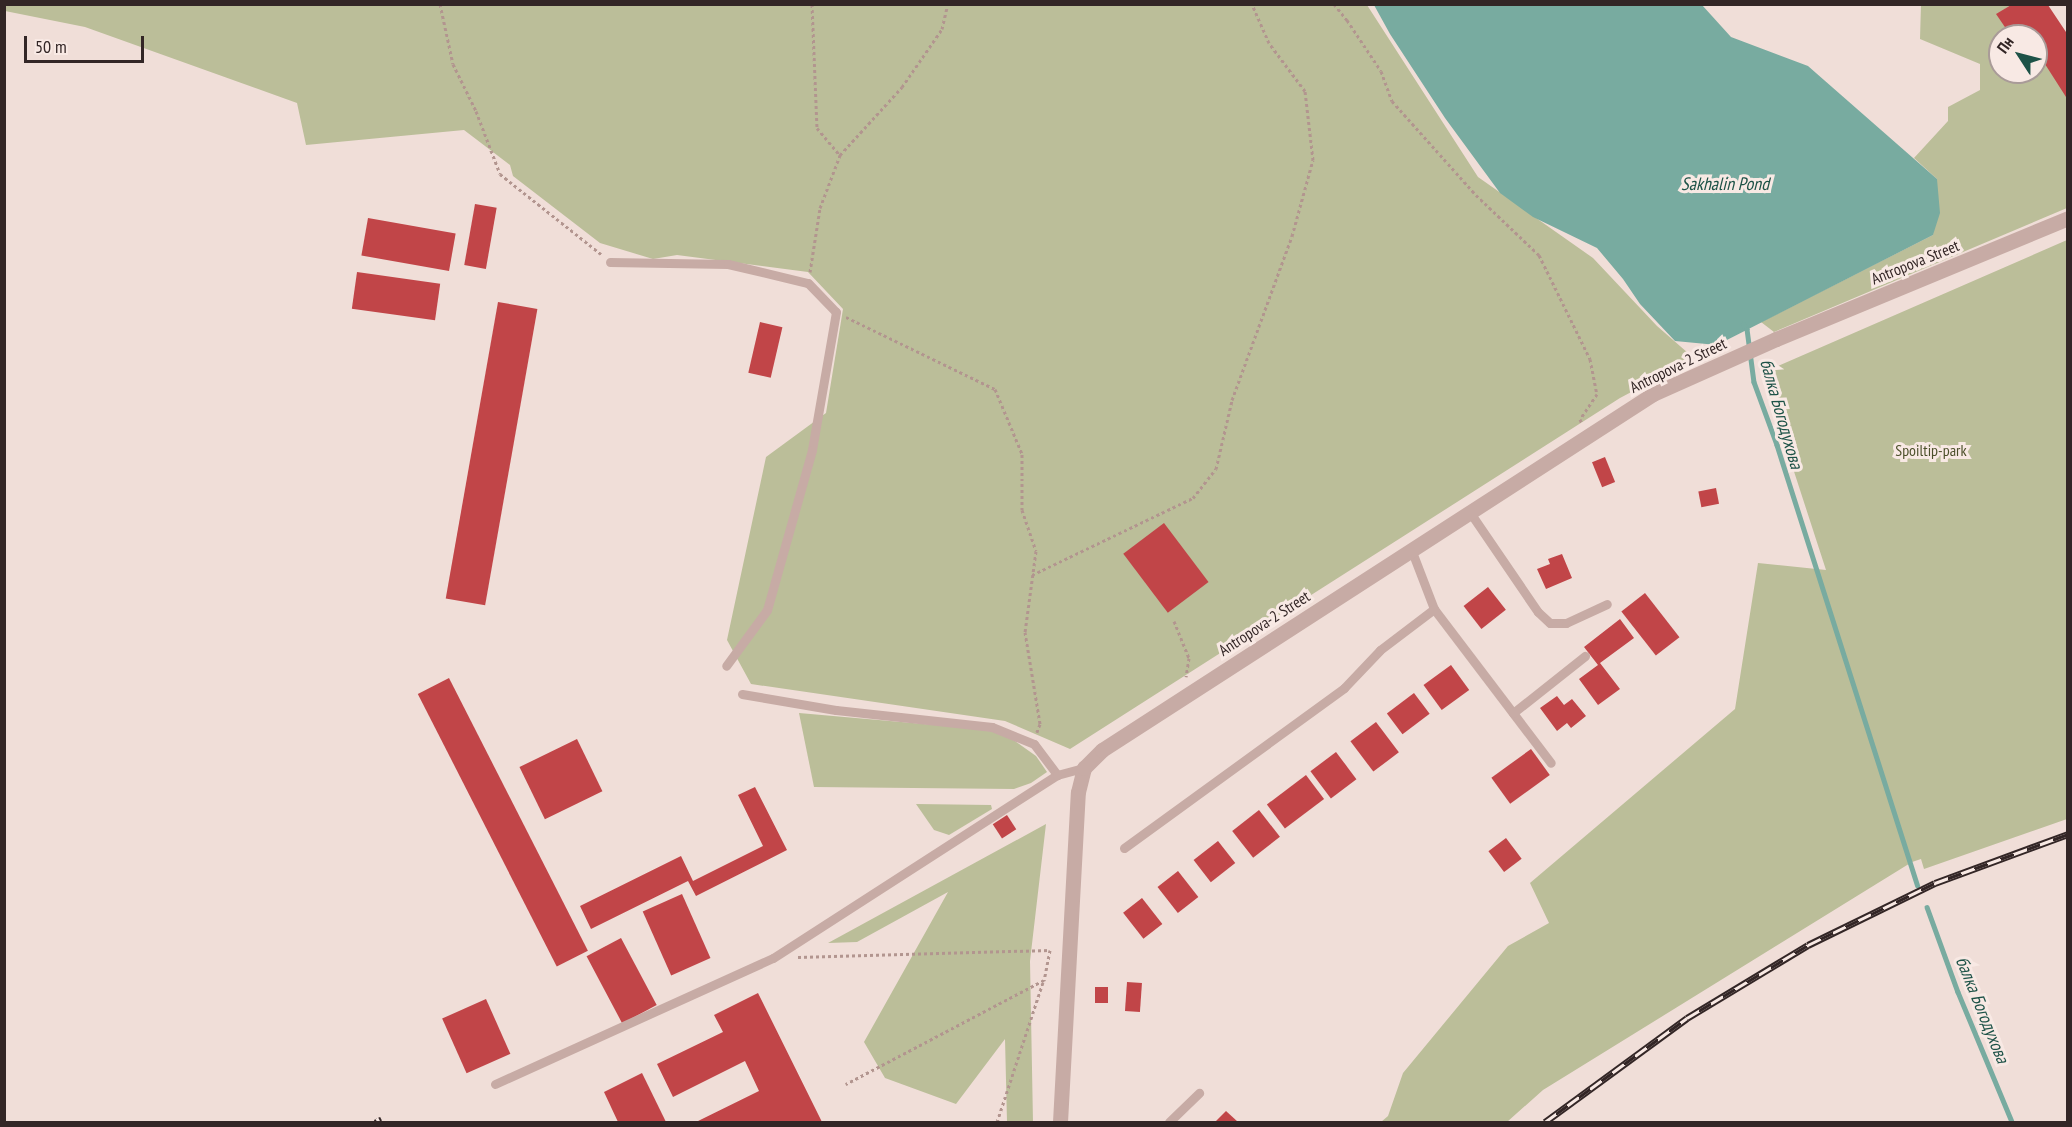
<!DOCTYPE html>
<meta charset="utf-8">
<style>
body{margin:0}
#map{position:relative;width:2072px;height:1127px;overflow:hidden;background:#f0ded8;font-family:"PT Sans Narrow",sans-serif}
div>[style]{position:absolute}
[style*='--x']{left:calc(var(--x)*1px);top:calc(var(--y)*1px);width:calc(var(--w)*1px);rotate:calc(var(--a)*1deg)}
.green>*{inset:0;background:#bbbe99}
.water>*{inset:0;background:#78aba0}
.stream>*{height:4.5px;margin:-2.25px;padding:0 2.25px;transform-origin:2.25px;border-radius:2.25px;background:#78aba0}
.building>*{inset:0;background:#c14548;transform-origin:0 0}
.path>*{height:3px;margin-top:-1.5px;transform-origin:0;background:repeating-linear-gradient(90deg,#b2958f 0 3px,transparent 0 6px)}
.service>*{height:9px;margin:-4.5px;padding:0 4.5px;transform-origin:4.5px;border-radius:4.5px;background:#c7aba5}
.tertiary>*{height:15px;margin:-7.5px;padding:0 7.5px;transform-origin:7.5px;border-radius:7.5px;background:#c7aba5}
.rail>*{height:7px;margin-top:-3.5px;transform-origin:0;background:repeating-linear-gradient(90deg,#f8e9e4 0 14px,#332626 0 28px);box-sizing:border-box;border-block:2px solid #332626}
span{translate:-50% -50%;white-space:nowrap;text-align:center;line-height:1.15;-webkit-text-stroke:6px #f8e9e4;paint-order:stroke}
.street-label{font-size:16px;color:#332626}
.park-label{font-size:16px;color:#4c502b}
.water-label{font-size:18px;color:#1d5247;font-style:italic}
.frame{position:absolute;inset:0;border:6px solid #332626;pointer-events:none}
.north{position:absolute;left:1988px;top:24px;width:60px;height:60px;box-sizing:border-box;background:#f8e9e4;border:2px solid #a99b98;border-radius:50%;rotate:306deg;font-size:16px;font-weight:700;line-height:24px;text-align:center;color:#332626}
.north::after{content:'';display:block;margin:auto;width:21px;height:27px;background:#1d5247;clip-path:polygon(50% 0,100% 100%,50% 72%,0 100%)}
.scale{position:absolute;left:24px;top:36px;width:120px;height:27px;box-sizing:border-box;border:3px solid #332626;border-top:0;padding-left:8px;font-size:18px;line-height:21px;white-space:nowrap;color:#332626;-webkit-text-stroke:4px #f8e9e4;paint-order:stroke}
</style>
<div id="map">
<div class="green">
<div style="clip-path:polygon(5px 4px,1367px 5px,1478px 177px,1593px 258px,1657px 326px,1688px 353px,1684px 364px,1620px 398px,1070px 749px,1005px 721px,751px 684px,727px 640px,766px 457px,826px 413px,843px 309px,808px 272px,677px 255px,653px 259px,600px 243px,513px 176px,510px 165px,464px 130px,306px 145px,297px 103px,85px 27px,5px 11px)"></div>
<div style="clip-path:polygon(1921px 4px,2011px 5px,1997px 14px,2011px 36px,2000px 36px,2000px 72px,2036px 72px,2036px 50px,2067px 96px,2067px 208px,1774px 332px,1761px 322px,1933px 235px,1937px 179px,1914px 158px,1948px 121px,1948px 107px,1980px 90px,1980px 64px,1920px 39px)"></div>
<div style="clip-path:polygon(2067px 240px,2067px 819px,1924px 869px,1921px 859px,1912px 862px,1543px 1090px,1507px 1122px,1381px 1122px,1388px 1116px,1403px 1073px,1508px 946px,1549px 923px,1530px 883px,1735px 709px,1758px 563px,1826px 570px,1762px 373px)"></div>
<div style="clip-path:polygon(799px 713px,992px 730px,1015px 741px,1036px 756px,1047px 772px,1031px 783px,1014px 789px,814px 787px)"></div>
<div style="clip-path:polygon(916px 804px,991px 805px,992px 809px,949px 835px,934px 830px)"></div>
<div style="clip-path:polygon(1046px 824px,1030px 961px,1033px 1122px,1007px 1122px,1005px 1039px,956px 1104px,885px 1078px,864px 1042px,948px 892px,857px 942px,828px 943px)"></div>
</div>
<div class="water">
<div style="clip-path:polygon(1374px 5px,1702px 5px,1731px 37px,1808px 66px,1937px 179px,1940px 213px,1933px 235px,1717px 345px,1675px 341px,1640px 304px,1623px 279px,1597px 248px,1533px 217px,1500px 193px,1445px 118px,1390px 34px)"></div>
</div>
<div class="stream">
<div style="--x:1743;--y:324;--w:6;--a:51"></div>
<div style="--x:1747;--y:329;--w:53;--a:82.5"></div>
<div style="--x:1754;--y:382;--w:67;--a:69.9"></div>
<div style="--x:1777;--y:445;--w:462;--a:72.3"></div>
<div style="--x:1927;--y:907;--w:90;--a:70"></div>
<div style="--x:1958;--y:992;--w:141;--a:67.4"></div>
</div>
<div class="building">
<div style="clip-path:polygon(2011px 5px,2048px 5px,2068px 35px,2066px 97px,2036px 50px,2036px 36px,2011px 36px,1996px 14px)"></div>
<div style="left:475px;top:204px;width:22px;height:62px;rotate:10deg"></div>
<div style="left:368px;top:218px;width:89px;height:38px;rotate:10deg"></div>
<div style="left:357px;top:272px;width:84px;height:37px;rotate:8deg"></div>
<div style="left:498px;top:302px;width:40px;height:301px;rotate:10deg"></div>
<div style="left:760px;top:322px;width:23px;height:52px;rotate:13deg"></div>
<div style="left:1605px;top:457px;width:27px;height:14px;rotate:68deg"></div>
<div style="left:1716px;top:488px;width:16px;height:18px;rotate:79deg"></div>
<div style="left:1164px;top:523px;width:74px;height:51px;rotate:53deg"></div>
<div style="clip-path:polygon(1562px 554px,1572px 578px,1546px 589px,1537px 569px,1550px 564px,1548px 559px)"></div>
<div style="left:1488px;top:587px;width:29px;height:31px;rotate:52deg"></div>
<div style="left:1645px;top:593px;width:56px;height:30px;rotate:52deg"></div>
<div style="clip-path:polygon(1620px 619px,1634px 638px,1600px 663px,1620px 689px,1598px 705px,1579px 679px,1598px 665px,1584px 647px)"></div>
<div style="left:1451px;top:665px;width:31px;height:34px;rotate:54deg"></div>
<div style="left:449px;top:678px;width:306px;height:35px;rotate:63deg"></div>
<div style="left:1414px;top:693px;width:26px;height:34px;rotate:53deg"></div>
<div style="clip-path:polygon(1557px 696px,1564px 705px,1572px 699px,1586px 716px,1571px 728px,1567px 723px,1557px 731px,1540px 708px)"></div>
<div style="left:1376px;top:722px;width:38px;height:32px;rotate:53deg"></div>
<div style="left:577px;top:739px;width:58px;height:64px;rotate:64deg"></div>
<div style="left:1531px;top:749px;width:32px;height:49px;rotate:54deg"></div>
<div style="left:1336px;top:752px;width:34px;height:32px;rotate:53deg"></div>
<div style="left:1306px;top:775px;width:30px;height:49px;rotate:53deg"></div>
<div style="clip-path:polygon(755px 787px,787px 850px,696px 896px,688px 881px,591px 929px,580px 906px,681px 856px,693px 881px,763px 846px,738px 795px)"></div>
<div style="left:1259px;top:810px;width:34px;height:34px;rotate:52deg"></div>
<div style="left:1007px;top:815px;width:17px;height:17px;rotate:57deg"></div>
<div style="left:1506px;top:838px;width:26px;height:22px;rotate:53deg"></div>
<div style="left:1218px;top:841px;width:28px;height:31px;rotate:52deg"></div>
<div style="left:1178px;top:871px;width:33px;height:26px;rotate:52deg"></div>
<div style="left:682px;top:894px;width:70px;height:43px;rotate:66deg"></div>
<div style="left:1142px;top:898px;width:33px;height:24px;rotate:52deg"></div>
<div style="left:621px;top:938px;width:76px;height:39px;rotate:62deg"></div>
<div style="left:1127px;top:982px;width:15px;height:29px;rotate:4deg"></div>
<div style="left:1095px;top:987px;width:13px;height:16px"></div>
<div style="clip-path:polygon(758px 993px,822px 1122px,696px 1122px,759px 1091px,745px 1061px,673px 1097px,657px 1064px,723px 1032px,714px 1015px)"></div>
<div style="left:486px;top:999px;width:60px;height:48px;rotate:66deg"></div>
<div style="clip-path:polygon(642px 1073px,666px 1122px,618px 1122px,604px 1092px)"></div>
<div style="clip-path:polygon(1226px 1111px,1238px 1122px,1215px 1122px)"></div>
</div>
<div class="path">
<div style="--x:440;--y:4;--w:61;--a:77.8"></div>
<div style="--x:453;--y:64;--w:52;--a:63.9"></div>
<div style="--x:476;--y:111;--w:67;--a:69.1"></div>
<div style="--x:500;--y:174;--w:129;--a:38.4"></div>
<div style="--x:812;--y:4;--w:124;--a:87.7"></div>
<div style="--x:817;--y:128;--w:35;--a:50"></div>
<div style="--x:1334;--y:4;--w:21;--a:51"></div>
<div style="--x:1347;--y:20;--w:61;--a:56.3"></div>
<div style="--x:1381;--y:71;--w:32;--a:70"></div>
<div style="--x:1392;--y:101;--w:126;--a:48.2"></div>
<div style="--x:1476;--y:195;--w:87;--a:43.6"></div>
<div style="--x:1539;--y:255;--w:116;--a:63.9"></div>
<div style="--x:1590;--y:359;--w:36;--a:79"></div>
<div style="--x:1597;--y:394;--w:30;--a:124"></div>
<div style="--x:1580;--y:419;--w:5;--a:68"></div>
<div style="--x:810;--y:272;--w:65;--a:-81.1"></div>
<div style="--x:820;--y:208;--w:57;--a:-69.3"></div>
<div style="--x:840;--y:155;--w:92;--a:-47.6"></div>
<div style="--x:902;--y:87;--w:70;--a:-55.4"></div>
<div style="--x:942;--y:29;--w:26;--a:-77"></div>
<div style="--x:846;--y:317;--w:165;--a:25.8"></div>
<div style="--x:995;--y:389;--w:70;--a:67.4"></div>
<div style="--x:1022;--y:454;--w:56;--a:90"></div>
<div style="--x:1022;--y:510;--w:43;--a:71.1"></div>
<div style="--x:1036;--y:551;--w:82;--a:97.7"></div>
<div style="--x:1025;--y:632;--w:93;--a:80.7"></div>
<div style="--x:1040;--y:724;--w:9;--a:111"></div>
<div style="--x:1032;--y:575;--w:178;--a:-25.6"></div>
<div style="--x:1193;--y:498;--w:37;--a:-52"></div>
<div style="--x:1216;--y:469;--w:71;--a:-76.9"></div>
<div style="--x:1232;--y:400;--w:175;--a:-69.9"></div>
<div style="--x:1292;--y:236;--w:79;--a:-74.6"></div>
<div style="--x:1313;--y:160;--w:69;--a:-96.6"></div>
<div style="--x:1305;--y:91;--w:60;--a:-126.9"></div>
<div style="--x:1269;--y:43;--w:43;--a:-113.6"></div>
<div style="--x:1174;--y:621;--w:40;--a:68"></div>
<div style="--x:1189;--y:658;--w:19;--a:99"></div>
<div style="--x:798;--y:957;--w:252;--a:-1.6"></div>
<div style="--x:1050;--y:950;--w:31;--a:101"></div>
<div style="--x:1044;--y:980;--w:224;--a:152.3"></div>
<div style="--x:997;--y:1122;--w:147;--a:-71.8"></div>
</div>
<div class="service">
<div style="--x:610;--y:262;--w:118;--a:1"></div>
<div style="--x:728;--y:264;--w:82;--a:13.4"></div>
<div style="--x:808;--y:283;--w:40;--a:46"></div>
<div style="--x:836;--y:312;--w:140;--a:99.9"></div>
<div style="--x:812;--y:450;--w:166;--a:105.7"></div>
<div style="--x:767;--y:610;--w:69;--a:126.2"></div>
<div style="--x:1469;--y:511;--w:122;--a:55.7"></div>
<div style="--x:1538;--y:612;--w:16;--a:43"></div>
<div style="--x:1550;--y:623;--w:16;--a:0"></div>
<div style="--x:1566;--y:623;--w:45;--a:-24.9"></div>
<div style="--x:1411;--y:549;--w:64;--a:69"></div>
<div style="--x:1434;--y:609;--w:193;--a:52.8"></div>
<div style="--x:742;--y:694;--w:95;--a:9.7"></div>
<div style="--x:836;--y:710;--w:157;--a:6.2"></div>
<div style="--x:992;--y:727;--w:45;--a:22"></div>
<div style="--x:1034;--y:744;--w:39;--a:53"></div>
<div style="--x:1513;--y:713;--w:92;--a:-38.4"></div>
<div style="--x:1124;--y:848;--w:272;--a:-36"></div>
<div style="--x:1344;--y:688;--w:52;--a:-46.5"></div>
<div style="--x:1380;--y:650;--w:68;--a:-37.2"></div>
<div style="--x:495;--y:1084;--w:305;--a:-24.4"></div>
<div style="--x:773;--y:958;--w:338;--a:-32.8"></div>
<div style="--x:1057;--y:775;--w:28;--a:-15"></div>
<div style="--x:1169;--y:1122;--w:42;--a:-44"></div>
</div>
<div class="tertiary">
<div style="--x:1060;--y:1122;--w:330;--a:-86.9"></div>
<div style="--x:1078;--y:792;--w:25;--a:-76"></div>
<div style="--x:1084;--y:768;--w:25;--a:-45"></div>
<div style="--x:1102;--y:750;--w:656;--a:-32.87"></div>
<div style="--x:1653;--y:394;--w:135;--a:-24.1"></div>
<div style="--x:1776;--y:339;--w:316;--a:-22.5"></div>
</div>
<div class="rail">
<div style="--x:377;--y:1118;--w:4;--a:63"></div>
<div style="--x:1545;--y:1122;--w:176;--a:-36.2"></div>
<div style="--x:1687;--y:1018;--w:141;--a:-31.1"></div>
<div style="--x:1808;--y:945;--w:141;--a:-26"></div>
<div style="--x:1935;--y:883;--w:142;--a:-20.2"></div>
</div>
<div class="street-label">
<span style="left:1915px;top:262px;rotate:-22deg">Antropova Street</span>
<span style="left:1678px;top:365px;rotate:-26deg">Antropova-2 Street</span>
<span style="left:1264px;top:623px;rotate:-33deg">Antropova-2 Street</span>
</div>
<div class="park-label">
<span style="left:1931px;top:450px">Spoiltip-park</span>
</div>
<div class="water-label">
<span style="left:1725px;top:184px">Sakhalin Pond</span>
<span style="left:1781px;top:414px;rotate:74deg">балка Богодухова</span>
<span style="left:1982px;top:1010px;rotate:68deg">балка Богодухова</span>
</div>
<div class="frame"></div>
<div class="north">Пн</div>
<div class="scale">50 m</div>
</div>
